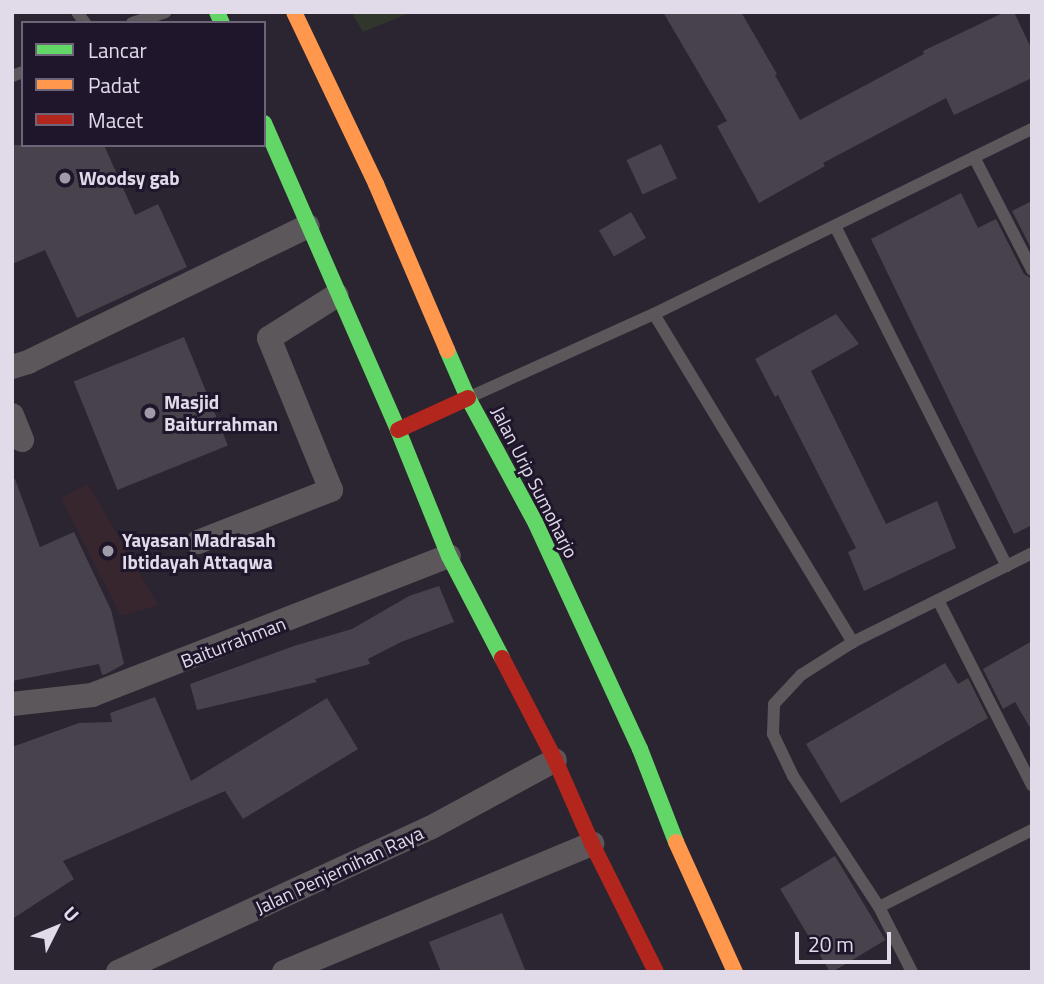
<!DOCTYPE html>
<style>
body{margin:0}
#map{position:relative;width:1044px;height:984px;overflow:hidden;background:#2a2531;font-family:"Titillium Web",sans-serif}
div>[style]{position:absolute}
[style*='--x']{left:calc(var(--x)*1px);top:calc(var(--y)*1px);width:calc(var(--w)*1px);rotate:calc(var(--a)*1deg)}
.education>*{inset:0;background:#37262e}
.green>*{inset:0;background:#30362b}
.building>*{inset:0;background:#48424c;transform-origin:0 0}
.lane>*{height:12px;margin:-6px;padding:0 6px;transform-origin:6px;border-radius:6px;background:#5b575a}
.street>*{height:24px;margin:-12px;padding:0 12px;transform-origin:12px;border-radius:12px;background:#5b575a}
.fast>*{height:16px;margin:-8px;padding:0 8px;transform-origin:8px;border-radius:8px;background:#63d668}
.slow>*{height:16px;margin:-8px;padding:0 8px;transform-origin:8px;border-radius:8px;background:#ff974d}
.jam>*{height:16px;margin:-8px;padding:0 8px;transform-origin:8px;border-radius:8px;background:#b3261e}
.dots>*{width:19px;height:19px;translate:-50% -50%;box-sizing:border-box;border:4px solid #20162c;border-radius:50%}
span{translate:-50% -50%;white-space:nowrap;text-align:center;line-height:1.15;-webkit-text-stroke:6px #20162c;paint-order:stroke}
.poi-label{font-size:19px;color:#e0dae9;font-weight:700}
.left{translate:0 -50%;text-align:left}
.street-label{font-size:19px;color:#e0dae9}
.frame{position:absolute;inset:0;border:14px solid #e0dae9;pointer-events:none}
.legend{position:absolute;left:21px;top:21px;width:245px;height:126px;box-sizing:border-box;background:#20162c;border:2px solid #6d6478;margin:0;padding:9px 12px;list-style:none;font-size:21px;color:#e0dae9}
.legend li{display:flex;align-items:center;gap:14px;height:35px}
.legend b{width:35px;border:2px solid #6d6478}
.north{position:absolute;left:21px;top:893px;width:70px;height:70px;-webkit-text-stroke:5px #20162c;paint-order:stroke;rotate:47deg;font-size:19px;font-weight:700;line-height:28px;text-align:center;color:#e0dae9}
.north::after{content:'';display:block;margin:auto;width:24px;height:32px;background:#e0dae9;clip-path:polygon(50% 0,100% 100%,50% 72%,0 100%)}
.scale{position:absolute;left:795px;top:932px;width:96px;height:32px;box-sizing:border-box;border:4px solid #e0dae9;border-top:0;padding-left:9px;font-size:21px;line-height:24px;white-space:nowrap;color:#e0dae9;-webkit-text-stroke:5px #20162c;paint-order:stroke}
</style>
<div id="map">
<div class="education">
<div style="clip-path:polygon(88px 484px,158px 605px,121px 616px,61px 498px)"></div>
</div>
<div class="green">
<div style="clip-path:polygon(351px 12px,412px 12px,363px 32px)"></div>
</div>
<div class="building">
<div style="clip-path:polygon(663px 12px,741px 12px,777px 74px,775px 75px,800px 120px,924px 54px,923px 51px,1005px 12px,1014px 12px,1032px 50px,1032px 78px,954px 115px,946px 98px,823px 163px,825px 166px,759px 203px,717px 126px,727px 121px)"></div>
<div style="left:661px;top:144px;width:38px;height:38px;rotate:65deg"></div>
<div style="clip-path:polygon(12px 145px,104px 145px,135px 215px,158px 204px,187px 267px,77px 318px,45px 250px,12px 264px)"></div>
<div style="clip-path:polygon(961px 193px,978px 228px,996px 219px,1024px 274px,1032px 279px,1032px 525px,1014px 534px,871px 239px)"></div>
<div style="clip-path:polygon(1032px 201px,1032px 250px,1012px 211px)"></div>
<div style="left:631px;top:212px;width:30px;height:37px;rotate:60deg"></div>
<div style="clip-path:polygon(836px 314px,859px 344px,811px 371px,886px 524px,937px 501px,956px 548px,864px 591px,848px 552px,856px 548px,778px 395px,775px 397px,755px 359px)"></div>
<div style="left:184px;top:337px;width:117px;height:119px;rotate:68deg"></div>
<div style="clip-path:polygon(12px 479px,15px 479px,40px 547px,74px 532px,111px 610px,124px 664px,106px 674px,102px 675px,99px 664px,12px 681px)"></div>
<div style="clip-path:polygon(439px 586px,454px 622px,401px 642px,368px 659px,370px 664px,315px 679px,317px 682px,197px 710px,190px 684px,294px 646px,352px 629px,409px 596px)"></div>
<div style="clip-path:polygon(1032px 641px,1032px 731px,1015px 702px,1003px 709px,983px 669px)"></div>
<div style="clip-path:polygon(945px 663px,958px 684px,968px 678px,988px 718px,841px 803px,806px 744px)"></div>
<div style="clip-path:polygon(155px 697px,191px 781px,327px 698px,358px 749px,243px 819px,225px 791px,63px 861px,74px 879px,12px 919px,12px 747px,79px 723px,112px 722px,110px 713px)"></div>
<div style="left:835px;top:856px;width:98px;height:64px;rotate:59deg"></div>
<div style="clip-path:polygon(502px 913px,526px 972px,441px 972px,429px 942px)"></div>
</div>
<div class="lane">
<div style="--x:77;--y:12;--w:14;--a:54"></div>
<div style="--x:132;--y:23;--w:35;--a:-18"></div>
<div style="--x:12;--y:76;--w:12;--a:-20"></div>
<div style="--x:974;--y:157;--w:127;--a:62.8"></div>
<div style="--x:835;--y:226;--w:381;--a:63.2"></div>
<div style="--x:654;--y:314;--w:384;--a:58.8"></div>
<div style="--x:472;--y:396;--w:200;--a:-24.3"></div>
<div style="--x:654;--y:314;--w:421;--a:-26.1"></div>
<div style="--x:938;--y:600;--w:208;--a:63.1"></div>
<div style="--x:879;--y:907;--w:171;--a:-26.7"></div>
<div style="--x:912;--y:972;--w:73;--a:-116.9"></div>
<div style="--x:879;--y:907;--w:157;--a:-123.3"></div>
<div style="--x:793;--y:776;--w:47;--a:-115.5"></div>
<div style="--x:773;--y:734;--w:30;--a:-88"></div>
<div style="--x:774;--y:704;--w:40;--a:-47"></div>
<div style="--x:801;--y:675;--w:62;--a:-32.4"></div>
<div style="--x:853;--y:642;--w:200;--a:-26.4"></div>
</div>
<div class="street">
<div style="--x:12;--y:367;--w:17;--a:-17"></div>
<div style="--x:28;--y:362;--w:311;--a:-25.9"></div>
<div style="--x:12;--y:415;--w:27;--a:68"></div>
<div style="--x:198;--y:542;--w:143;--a:-21.4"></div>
<div style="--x:331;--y:490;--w:164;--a:-112.2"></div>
<div style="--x:269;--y:338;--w:80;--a:-32.3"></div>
<div style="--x:12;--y:704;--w:81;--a:-6.4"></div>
<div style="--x:92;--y:695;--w:383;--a:-21.3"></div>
<div style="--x:118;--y:972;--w:344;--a:-24.8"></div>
<div style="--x:430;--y:828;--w:142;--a:-28.5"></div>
<div style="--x:284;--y:972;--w:334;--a:-22.6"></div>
</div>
<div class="fast">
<div style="--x:217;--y:12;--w:12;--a:66"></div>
<div style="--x:264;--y:123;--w:335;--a:66.4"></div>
<div style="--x:398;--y:430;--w:136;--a:68"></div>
<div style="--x:449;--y:556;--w:115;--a:62.5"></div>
<div style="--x:447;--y:350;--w:52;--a:66.4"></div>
<div style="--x:468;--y:398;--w:143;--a:61.6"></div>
<div style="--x:536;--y:524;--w:248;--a:65.2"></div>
<div style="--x:640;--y:749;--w:100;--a:68.8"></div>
</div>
<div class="slow">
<div style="--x:294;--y:12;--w:191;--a:64.5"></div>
<div style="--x:376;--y:184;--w:181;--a:66.8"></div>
<div style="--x:676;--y:842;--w:143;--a:65.6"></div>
</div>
<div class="jam">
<div style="--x:398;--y:430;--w:77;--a:-24.6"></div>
<div style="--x:502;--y:658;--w:115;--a:62.5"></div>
<div style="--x:555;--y:760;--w:92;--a:66.2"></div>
<div style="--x:592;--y:844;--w:143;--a:63.4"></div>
</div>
<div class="dots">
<div style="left:65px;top:178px;background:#a09ba9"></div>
<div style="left:150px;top:413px;background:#a09ba9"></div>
<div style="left:108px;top:551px;background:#a09ba9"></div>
</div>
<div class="poi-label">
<span class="left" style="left:79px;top:178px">Woodsy gab</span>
<span class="left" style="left:164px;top:413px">Masjid<br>Baiturrahman</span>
<span class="left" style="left:122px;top:551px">Yayasan Madrasah<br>Ibtidayah Attaqwa</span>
</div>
<div class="street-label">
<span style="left:535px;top:482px;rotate:63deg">Jalan Urip Sumoharjo</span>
<span style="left:233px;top:642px;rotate:-21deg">Baiturrahman</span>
<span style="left:339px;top:870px;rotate:-25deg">Jalan Penjernihan Raya</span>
</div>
<div class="frame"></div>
<ul class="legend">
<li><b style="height:9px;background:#63d668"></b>Lancar</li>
<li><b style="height:9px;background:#ff974d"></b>Padat</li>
<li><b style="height:9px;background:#b3261e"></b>Macet</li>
</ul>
<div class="north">U</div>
<div class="scale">20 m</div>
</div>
